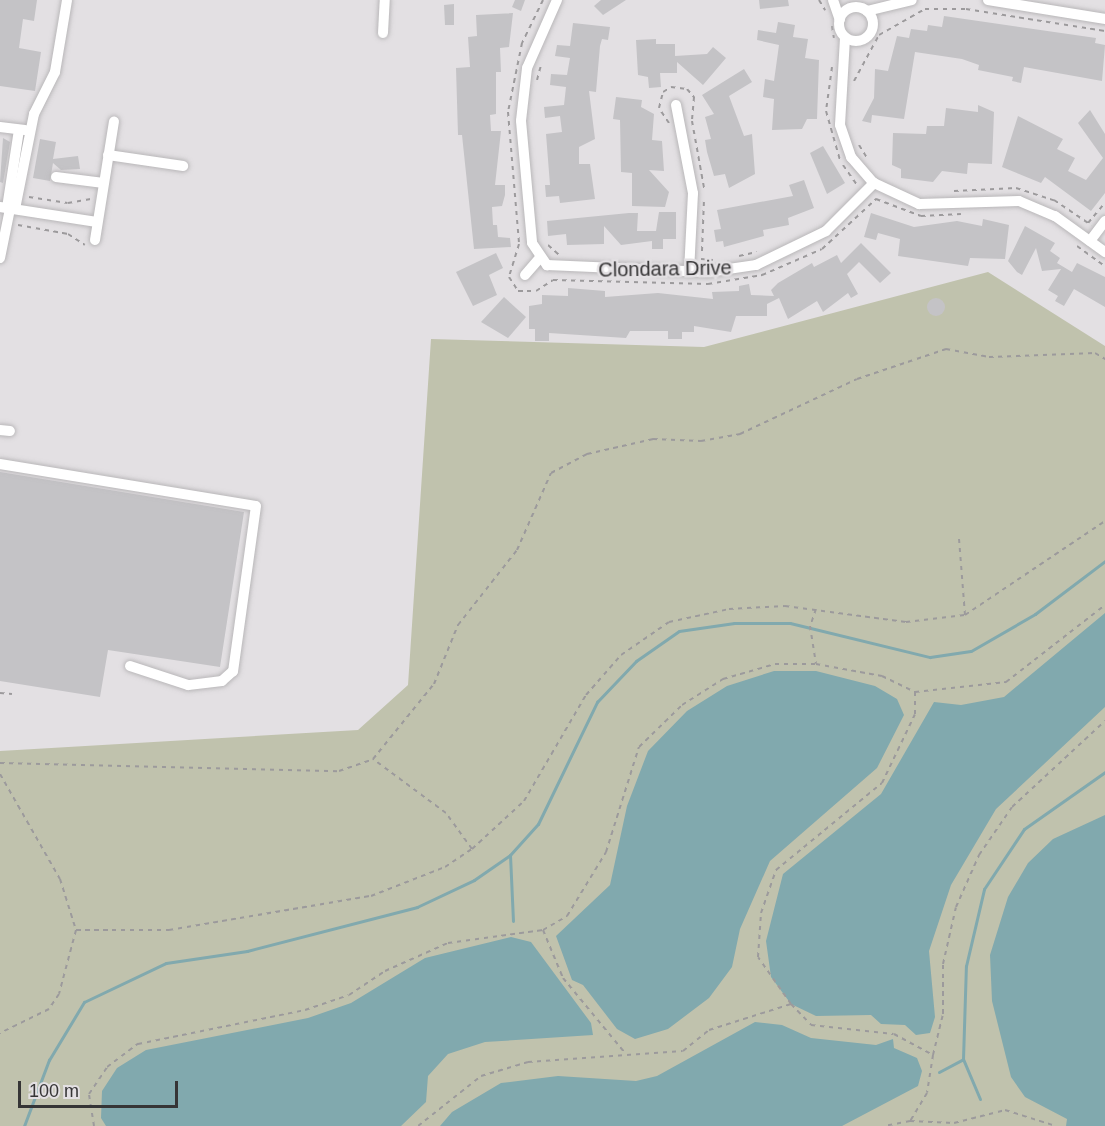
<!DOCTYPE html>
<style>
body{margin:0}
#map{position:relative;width:1105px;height:1126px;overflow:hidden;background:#e3e0e3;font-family:Helvetica,sans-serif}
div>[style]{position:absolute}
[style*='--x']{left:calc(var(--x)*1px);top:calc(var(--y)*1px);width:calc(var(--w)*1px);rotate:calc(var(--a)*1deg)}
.green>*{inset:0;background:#c0c2ad}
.water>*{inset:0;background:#81a9ae}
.stream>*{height:3px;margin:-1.5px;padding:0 1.5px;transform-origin:1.5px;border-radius:1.5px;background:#81a9ae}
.building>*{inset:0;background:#c4c3c6}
.round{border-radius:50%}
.path>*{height:2px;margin-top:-1px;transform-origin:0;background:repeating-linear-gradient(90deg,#9c9a9c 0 4.5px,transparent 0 9px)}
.roads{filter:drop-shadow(0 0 2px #b9b7b9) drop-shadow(0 0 2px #b9b7b9)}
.minor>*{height:10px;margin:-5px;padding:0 5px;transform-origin:5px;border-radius:5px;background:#fff}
.minor>.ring{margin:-5px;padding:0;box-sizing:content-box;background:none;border:10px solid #fff;border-radius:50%}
span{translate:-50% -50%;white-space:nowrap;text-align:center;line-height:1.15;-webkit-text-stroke:5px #e3e0e3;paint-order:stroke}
.street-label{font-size:20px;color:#363536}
.scale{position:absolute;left:18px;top:1081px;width:160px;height:27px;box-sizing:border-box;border:3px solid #363536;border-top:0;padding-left:8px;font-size:18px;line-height:21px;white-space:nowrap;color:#363536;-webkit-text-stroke:4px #e3e0e3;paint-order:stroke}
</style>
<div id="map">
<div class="green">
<div style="clip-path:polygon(988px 272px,1105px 346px,1105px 1126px,0 1126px,0 751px,358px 730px,408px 685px,431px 339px,704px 347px)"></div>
</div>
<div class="water">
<div style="clip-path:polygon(1105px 613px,1105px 707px,996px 809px,951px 885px,929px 951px,935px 1017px,930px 1033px,916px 1035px,905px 1025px,881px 1024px,871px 1015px,816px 1016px,791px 1004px,771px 977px,766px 941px,783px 874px,881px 794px,934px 702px,961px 705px,1004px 697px)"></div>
<div style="clip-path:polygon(774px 671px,816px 671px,875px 686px,897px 699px,904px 715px,877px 768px,770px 861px,740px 929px,732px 967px,709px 998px,668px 1029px,635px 1039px,617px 1029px,583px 985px,572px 980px,556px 936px,610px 885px,627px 806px,648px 751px,687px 711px,727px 686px)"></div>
<div style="clip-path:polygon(1105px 815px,1105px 1126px,1066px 1126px,1067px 1119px,1025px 1097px,1011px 1077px,992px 1001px,990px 955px,1008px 897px,1028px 863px,1053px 839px)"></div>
<div style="clip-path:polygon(511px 937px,531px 942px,591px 1023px,593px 1035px,485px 1042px,448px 1054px,428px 1076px,426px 1102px,401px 1126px,106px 1126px,101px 1118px,102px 1091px,117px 1068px,146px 1050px,308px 1018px,351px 1003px,425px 958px)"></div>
<div style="clip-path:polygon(755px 1022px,782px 1025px,811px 1038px,876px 1045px,893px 1039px,894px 1048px,917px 1058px,922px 1071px,918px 1086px,842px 1126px,440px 1126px,452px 1112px,501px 1083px,558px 1076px,636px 1081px,657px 1076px)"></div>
</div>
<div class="stream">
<div style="--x:510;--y:855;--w:66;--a:87.4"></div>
<div style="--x:939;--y:1072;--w:27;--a:-28"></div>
<div style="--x:980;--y:1099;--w:43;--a:-113"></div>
<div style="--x:963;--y:1059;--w:93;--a:-88.2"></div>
<div style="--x:966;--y:966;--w:79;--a:-76.8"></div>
<div style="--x:984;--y:889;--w:72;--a:-56.3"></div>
<div style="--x:1024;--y:829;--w:99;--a:-35.1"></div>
<div style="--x:24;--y:1126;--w:71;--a:-69.3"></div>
<div style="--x:49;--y:1060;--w:68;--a:-58.9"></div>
<div style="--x:84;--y:1002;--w:91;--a:-25.4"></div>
<div style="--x:166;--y:963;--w:82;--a:-8.4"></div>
<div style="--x:247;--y:951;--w:176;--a:-14.5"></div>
<div style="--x:417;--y:907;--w:63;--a:-25.3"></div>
<div style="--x:474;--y:880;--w:44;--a:-34.8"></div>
<div style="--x:510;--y:855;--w:42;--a:-47.9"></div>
<div style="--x:538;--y:824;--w:136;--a:-64.2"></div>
<div style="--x:597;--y:702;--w:57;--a:-46.4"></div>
<div style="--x:636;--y:661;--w:52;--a:-34.9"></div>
<div style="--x:679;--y:631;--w:56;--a:-8.3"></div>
<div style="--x:734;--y:623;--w:56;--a:0"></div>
<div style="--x:790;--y:623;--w:144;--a:13.7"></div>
<div style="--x:930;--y:657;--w:41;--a:-8.3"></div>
<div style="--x:971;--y:651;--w:74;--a:-30"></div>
<div style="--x:1035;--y:614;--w:88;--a:-37.1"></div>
</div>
<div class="building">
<div style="clip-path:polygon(0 0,37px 0,34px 21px,23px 19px,19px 48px,41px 52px,35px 91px,0 86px)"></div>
<div style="clip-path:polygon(515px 0,525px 0,521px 11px,512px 7px)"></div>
<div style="clip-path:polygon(601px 0,626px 0,603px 15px,594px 6px)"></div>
<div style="clip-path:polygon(759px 0,788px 0,789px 6px,760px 9px)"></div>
<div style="clip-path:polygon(454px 4px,454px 25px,445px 25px,444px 5px)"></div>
<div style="clip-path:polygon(513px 13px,509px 47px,500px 48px,501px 72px,496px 72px,496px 114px,490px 115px,491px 131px,501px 131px,495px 185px,505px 185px,505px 195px,502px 206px,492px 207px,493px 225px,497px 225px,498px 237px,510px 238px,511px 247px,474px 249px,462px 135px,458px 135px,456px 68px,470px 67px,468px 37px,477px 36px,476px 15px)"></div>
<div style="clip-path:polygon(944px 16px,1096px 38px,1095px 43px,1105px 45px,1102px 81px,1024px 67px,1021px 83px,1012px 81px,1013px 77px,978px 70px,979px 65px,962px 59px,915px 52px,904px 119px,872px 115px,871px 123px,862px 121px,874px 98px,875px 69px,888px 71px,897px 36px,909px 38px,911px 29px,927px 31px,928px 25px,942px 27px)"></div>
<div style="clip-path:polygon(778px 22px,795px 25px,793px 37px,808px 39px,805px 58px,819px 60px,817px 119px,807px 119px,802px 129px,772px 130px,774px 99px,763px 97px,765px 79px,774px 81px,779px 45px,757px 40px,758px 30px,776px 33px)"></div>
<div style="clip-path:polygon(573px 23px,610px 27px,608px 40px,602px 39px,600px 46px,596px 92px,589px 91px,595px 139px,579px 147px,579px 164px,590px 164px,595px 199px,560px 203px,559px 196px,546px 197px,545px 185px,550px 185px,546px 134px,562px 132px,560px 116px,545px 118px,544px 107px,564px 105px,566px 87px,550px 85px,551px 74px,567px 75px,570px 58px,555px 56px,557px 45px,570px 46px)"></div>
<div style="clip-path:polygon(656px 39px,656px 44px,675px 44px,675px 56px,707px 54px,713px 47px,726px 58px,703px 85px,677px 62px,677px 73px,660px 73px,661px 87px,649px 88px,648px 77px,638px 75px,636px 40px)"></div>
<div style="clip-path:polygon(744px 69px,752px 82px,729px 96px,744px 136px,752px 134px,755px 174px,729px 188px,725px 174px,714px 176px,707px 152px,705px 140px,711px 139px,705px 117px,714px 114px,702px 95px)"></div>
<div style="clip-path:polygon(616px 97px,642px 100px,641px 107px,654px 114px,652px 140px,662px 141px,664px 171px,649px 170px,669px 192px,665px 207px,632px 206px,632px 173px,621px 172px,620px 120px,613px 119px)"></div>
<div style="clip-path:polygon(978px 105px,994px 112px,992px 164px,968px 163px,967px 174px,942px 171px,933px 182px,901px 178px,901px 169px,892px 165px,893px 133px,926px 134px,927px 126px,944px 126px,946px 108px,978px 112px)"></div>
<div style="clip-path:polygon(1090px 110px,1105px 134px,1105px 193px,1091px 211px,1045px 177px,1041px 183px,1002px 167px,1018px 116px,1063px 139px,1057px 149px,1075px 158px,1068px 171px,1086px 180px,1103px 158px,1078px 123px)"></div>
<div style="clip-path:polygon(3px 138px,10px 142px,3px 183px,0 182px)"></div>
<div style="clip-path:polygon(40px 139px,56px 142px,53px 159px,78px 156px,80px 169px,61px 170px,53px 163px,50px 181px,33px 178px)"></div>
<div style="clip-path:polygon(823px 146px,845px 183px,827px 194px,810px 153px)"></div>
<div style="clip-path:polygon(804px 180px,814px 208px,788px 218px,789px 225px,763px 230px,764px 236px,724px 247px,723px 241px,716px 242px,714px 230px,721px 229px,717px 210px,793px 196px,789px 185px)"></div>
<div style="clip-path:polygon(659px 212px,676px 212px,676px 239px,663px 239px,663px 249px,652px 249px,652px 241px,621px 245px,604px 226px,604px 244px,567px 245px,566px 234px,548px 236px,547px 221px,629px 213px,638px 213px,637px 231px,656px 231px)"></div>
<div style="clip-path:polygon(871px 213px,914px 227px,957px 221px,982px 226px,983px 219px,1009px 225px,1005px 259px,970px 258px,968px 266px,898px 256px,900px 239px,878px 233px,876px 240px,864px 237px)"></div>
<div style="clip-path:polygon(1025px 226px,1055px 243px,1050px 251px,1060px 258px,1057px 263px,1072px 272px,1077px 263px,1105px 277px,1105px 307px,1074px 289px,1064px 306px,1055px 301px,1058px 296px,1048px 290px,1061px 269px,1042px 271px,1036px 248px,1022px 275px,1017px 272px,1008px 261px)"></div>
<div style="clip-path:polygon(861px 243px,891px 273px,880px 283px,859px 262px,847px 274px,858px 294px,851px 298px,848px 293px,823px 312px,817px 301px,788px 319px,779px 298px,767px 304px,767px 316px,736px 316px,731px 332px,694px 326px,694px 332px,682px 332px,682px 339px,668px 339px,668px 331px,630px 331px,626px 338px,549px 333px,549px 341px,535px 341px,535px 329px,529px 329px,529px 306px,542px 304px,542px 295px,568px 296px,568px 288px,605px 291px,605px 297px,658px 293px,713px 299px,712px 292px,739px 291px,739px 286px,749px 284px,751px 295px,774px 296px,771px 290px,778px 283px,812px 263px,814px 267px,837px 255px,841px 263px)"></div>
<div style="clip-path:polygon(496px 253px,503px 268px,489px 275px,497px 295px,473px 306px,456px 272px)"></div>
<div style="clip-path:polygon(504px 297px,526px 317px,508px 338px,481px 322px)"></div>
<div class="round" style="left:927px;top:298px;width:18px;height:18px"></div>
<div style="clip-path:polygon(0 472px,244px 512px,220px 667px,108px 650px,100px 697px,0 681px)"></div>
</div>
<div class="path">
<div style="--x:543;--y:0;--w:48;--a:116"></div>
<div style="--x:522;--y:43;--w:70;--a:101.5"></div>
<div style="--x:508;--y:112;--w:132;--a:85.2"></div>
<div style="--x:519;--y:244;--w:34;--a:107"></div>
<div style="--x:509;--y:277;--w:17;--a:57"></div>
<div style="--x:518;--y:291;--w:18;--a:0"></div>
<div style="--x:536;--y:291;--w:20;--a:-33"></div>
<div style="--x:553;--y:280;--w:155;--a:1.5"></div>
<div style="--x:708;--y:284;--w:55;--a:-9.5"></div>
<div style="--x:762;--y:275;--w:65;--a:-23.4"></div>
<div style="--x:822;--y:249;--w:74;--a:-42.8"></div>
<div style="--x:876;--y:199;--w:48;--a:20.7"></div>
<div style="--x:921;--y:216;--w:40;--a:-2.9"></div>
<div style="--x:819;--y:0;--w:12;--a:59"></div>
<div style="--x:832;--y:26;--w:12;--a:81"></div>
<div style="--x:832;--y:67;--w:44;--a:97.8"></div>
<div style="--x:826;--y:111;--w:51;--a:74.1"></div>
<div style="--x:537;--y:80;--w:16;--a:-75"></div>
<div style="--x:854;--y:81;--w:52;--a:-61.5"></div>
<div style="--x:879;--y:35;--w:53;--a:-29.5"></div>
<div style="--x:925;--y:9;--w:41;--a:0"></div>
<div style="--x:966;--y:9;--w:141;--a:9"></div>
<div style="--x:669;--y:123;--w:18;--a:-124"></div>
<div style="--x:659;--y:108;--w:16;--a:-76"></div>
<div style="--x:663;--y:92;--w:9;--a:-32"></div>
<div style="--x:671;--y:87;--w:16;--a:7"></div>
<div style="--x:687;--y:89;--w:11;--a:49"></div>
<div style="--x:694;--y:97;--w:24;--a:95"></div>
<div style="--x:692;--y:121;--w:68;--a:79.8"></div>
<div style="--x:859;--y:145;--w:15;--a:58"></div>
<div style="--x:843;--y:165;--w:24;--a:55"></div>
<div style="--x:954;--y:191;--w:62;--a:-2.8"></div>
<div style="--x:1016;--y:188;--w:40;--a:18"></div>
<div style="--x:1054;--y:200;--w:45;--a:34"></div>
<div style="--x:29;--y:197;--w:39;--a:9"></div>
<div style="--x:68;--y:203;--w:23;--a:-10"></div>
<div style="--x:1088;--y:223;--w:26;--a:-50"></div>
<div style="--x:18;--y:225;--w:51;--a:10.2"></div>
<div style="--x:68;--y:234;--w:20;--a:33"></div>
<div style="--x:548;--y:245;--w:15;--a:42"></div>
<div style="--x:1077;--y:246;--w:34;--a:36"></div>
<div style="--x:702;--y:251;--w:51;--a:-87.8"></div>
<div style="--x:739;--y:256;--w:18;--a:-13"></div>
<div style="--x:701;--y:259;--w:12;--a:5"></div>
<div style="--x:816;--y:609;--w:18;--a:109"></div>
<div style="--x:810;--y:626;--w:38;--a:81"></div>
<div style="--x:965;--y:615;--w:169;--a:-33.9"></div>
<div style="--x:0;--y:693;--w:12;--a:5"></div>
<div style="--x:0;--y:763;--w:339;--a:1.4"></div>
<div style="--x:339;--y:771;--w:36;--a:-19"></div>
<div style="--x:373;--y:759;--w:97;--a:-50.9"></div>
<div style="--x:434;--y:684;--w:64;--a:-67.9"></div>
<div style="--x:458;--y:625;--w:95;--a:-51.8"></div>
<div style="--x:517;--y:550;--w:84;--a:-66.2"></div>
<div style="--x:551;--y:473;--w:41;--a:-27.8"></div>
<div style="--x:587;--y:454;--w:68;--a:-12.8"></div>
<div style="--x:653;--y:439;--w:48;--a:2.4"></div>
<div style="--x:701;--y:441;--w:40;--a:-10"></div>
<div style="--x:740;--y:434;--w:129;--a:-25.2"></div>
<div style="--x:857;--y:379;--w:94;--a:-18.6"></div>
<div style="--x:946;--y:349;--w:44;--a:10.5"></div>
<div style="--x:989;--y:357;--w:106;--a:-2.2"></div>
<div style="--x:1095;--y:353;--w:12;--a:31"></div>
<div style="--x:0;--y:774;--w:121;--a:60.3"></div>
<div style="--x:60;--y:879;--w:53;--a:72.6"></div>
<div style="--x:76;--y:930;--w:66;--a:104.9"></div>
<div style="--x:59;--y:994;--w:18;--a:124"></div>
<div style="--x:49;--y:1009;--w:55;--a:153.9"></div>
<div style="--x:472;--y:849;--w:71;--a:-42.7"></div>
<div style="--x:524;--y:801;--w:123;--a:-59.7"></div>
<div style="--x:586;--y:695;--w:53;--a:-48.8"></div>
<div style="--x:621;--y:655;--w:58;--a:-34.5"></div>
<div style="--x:669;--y:622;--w:61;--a:-12.2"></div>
<div style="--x:729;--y:609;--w:56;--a:-3.1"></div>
<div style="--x:785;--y:606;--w:122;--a:7.5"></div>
<div style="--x:906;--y:622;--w:59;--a:-6.8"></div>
<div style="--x:965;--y:615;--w:77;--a:-94.5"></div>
<div style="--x:76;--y:930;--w:93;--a:0"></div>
<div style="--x:169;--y:930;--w:205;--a:-9.6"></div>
<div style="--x:371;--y:896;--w:79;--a:-21.4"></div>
<div style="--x:445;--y:867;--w:32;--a:-34"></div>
<div style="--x:472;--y:849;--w:44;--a:-125.8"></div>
<div style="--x:446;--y:813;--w:91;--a:-143.5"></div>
<div style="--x:543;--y:930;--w:52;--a:67.4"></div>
<div style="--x:563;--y:978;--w:97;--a:50.4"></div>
<div style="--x:791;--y:1004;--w:57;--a:-125.1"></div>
<div style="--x:758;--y:957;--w:44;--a:-86.1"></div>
<div style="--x:761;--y:913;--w:46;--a:-70.8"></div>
<div style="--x:776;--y:870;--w:137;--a:-39.4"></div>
<div style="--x:882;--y:783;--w:76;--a:-64.4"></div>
<div style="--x:915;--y:714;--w:22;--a:-90"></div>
<div style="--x:915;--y:692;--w:92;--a:-6.3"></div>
<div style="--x:1006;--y:682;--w:125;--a:-37.9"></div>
<div style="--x:933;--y:1055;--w:42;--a:-76.3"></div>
<div style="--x:943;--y:1014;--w:50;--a:-90"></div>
<div style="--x:943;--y:964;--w:58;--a:-77.2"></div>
<div style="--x:956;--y:907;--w:57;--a:-66.1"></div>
<div style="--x:979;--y:855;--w:58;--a:-55.5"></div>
<div style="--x:1012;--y:807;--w:127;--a:-42.8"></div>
<div style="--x:910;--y:1121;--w:44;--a:2.6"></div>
<div style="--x:954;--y:1123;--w:53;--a:-14.3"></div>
<div style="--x:1005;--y:1110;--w:53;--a:17.4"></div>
<div style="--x:94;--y:1126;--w:32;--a:-99"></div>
<div style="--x:89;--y:1094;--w:32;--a:-56"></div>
<div style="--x:107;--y:1067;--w:39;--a:-37"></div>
<div style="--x:138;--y:1044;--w:170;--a:-11.5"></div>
<div style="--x:305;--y:1010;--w:46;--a:-18.8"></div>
<div style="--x:349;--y:995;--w:43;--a:-33.7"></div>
<div style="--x:385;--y:971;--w:69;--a:-24"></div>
<div style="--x:448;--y:943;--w:96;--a:-7.8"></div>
<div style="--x:543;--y:930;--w:28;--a:-30"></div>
<div style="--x:567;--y:916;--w:75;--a:-58.6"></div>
<div style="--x:606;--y:852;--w:110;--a:-72.6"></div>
<div style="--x:639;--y:747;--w:60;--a:-44.3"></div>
<div style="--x:682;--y:705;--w:49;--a:-32.4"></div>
<div style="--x:723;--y:679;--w:54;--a:-16.1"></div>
<div style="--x:775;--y:664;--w:41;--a:0"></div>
<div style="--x:816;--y:664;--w:67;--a:10.3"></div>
<div style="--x:882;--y:676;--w:37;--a:26"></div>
<div style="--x:418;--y:1126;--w:80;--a:-38.4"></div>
<div style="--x:481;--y:1076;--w:49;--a:-16.6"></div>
<div style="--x:528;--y:1062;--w:155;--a:-4.1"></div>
<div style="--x:683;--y:1051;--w:33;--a:-39"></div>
<div style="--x:709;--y:1030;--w:86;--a:-17.6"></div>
<div style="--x:791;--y:1004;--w:29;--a:46"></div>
<div style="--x:811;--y:1025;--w:83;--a:6.2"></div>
<div style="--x:894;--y:1034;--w:44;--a:28.3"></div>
<div style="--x:933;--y:1055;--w:38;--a:99"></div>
<div style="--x:927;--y:1093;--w:33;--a:121"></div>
<div style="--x:910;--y:1121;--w:25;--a:169"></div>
</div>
<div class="roads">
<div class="minor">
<div style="--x:557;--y:0;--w:74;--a:113.8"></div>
<div style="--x:527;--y:68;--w:53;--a:96.5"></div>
<div style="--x:521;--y:121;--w:122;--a:84.8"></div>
<div style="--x:532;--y:243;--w:27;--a:56"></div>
<div style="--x:547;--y:265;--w:161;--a:2.5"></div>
<div style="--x:708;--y:272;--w:49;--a:-8.3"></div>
<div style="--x:756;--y:265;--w:78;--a:-25.9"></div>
<div style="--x:826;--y:231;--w:68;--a:-45"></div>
<div style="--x:833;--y:0;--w:21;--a:71"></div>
<div style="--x:988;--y:0;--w:119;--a:9.2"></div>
<div class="ring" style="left:839px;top:7px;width:24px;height:24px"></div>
<div style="--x:867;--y:11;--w:46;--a:-13.7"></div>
<div style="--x:383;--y:33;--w:33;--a:-87"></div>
<div style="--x:845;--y:38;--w:87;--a:93.3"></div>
<div style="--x:840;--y:125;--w:34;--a:71"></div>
<div style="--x:851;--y:157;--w:35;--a:49"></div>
<div style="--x:874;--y:183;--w:50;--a:25"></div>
<div style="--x:919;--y:204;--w:100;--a:-1.7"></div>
<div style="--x:1019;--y:201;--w:39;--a:23"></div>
<div style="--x:1055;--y:216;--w:62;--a:35.8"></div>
<div style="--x:676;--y:105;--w:90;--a:79.1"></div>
<div style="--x:693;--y:193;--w:79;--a:92.9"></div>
<div style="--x:0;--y:127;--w:25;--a:7"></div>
<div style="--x:108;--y:155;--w:76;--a:8.3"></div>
<div style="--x:56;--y:177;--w:48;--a:7.1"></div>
<div style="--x:0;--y:207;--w:98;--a:8.8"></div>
<div style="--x:7;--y:208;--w:79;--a:-81.3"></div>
<div style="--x:15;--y:209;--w:97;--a:-78.7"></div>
<div style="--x:34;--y:114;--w:47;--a:-63.4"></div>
<div style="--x:55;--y:72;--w:73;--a:-80.5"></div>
<div style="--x:95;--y:240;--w:120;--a:-80.9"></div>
<div style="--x:1090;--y:241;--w:25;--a:-53"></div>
<div style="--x:0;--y:258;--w:50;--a:-78.5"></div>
<div style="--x:525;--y:275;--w:21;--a:-49"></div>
<div style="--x:0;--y:430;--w:10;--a:6"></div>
<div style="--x:0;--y:464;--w:259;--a:9.3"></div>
<div style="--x:256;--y:506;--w:167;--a:97.9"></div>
<div style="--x:233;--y:671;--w:15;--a:138"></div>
<div style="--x:222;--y:681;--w:34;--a:173"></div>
<div style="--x:188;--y:685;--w:61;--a:-161.9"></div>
</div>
</div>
<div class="street-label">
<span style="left:665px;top:269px;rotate:-1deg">Clondara Drive</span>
</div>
<div class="scale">100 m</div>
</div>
